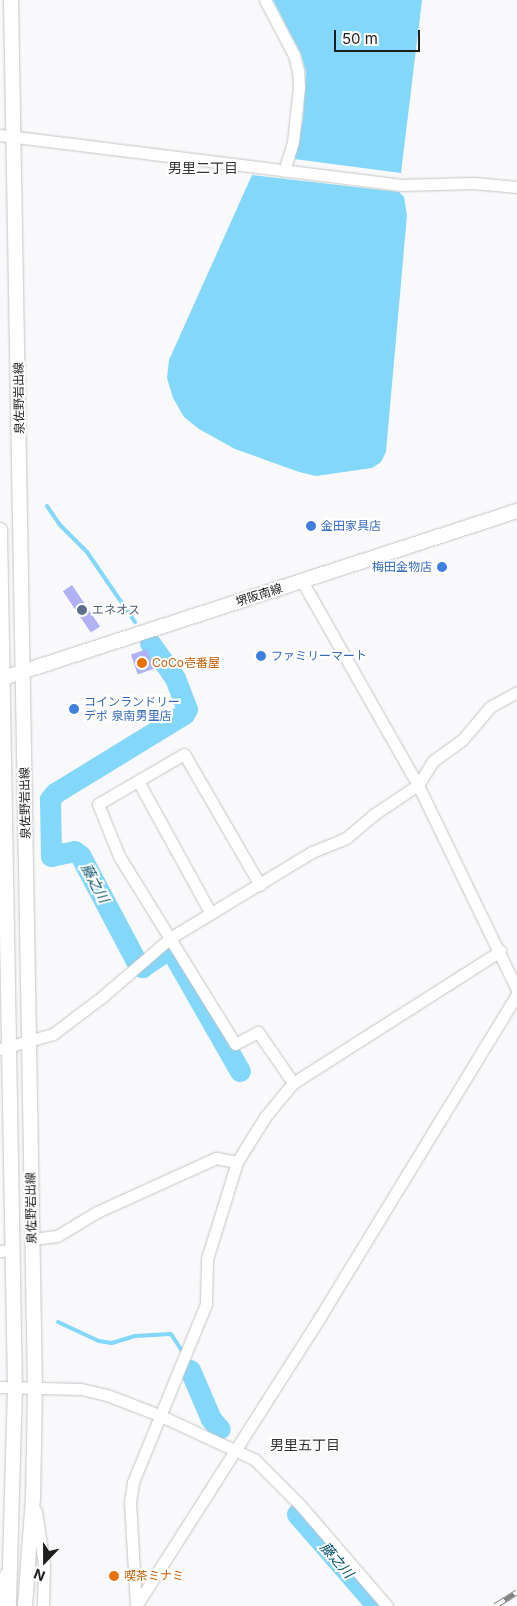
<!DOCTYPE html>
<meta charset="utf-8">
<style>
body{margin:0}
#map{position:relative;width:517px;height:1606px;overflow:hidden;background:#f9f9fb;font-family:Inter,"Noto Sans JP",sans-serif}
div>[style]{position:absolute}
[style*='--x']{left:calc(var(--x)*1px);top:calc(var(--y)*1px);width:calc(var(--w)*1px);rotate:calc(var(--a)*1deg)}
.water>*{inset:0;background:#82d7fa}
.stream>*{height:4px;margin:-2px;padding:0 2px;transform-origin:2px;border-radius:2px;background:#82d7fa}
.river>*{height:21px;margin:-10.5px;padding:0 10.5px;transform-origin:10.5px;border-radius:10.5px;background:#82d7fa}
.building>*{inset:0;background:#b0b2f5;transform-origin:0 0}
.roads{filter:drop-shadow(0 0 1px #c4c5c7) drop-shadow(0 0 1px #c4c5c7)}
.minor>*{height:11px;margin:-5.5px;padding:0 5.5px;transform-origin:5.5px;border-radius:5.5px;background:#fff}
.major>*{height:14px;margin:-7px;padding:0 7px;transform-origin:7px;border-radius:7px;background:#fff}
.rail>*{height:5.5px;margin-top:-2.75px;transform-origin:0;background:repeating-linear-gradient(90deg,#fff 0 11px,#828284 0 22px);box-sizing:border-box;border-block:1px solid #828284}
.dots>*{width:14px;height:14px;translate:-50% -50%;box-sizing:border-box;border:2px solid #fff;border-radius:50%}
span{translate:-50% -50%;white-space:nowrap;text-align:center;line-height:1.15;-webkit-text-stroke:4px #fff;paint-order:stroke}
.street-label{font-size:12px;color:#1e1e1f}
.shop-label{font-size:12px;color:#366cbe}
.left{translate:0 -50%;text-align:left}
.right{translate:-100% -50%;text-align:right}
.service-label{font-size:12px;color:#4e5e75}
.food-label{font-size:12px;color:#c56008}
.neighbourhood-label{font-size:14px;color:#323334}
.water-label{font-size:14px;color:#055068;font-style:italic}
.north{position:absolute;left:20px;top:1536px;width:50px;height:50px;-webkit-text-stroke:4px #fff;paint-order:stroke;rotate:202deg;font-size:14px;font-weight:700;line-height:20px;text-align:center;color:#1e1e1f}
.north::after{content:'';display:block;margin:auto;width:18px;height:22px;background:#1e1e1f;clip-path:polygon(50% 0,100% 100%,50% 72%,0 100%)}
.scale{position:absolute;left:334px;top:30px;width:86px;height:22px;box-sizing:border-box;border:2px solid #1e1e1f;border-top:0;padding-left:6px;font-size:15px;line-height:18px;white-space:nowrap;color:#1e1e1f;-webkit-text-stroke:4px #fff;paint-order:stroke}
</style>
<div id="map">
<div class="water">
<div style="clip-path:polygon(273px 0,422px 0,401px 173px,294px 159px,303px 119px,306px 72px,301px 54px)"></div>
<div style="clip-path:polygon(252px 175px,399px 192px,404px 197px,407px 215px,386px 452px,381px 462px,372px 468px,316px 476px,299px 472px,235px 449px,199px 429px,184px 417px,173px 398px,167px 378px,169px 360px)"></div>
</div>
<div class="stream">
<div style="--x:47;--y:506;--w:22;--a:56"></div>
<div style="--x:59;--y:524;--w:40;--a:45"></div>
<div style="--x:87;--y:552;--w:85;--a:55.6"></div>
<div style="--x:58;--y:1322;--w:45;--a:24.9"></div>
<div style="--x:99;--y:1341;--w:13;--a:9"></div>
<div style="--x:112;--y:1343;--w:24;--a:-17"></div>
<div style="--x:135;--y:1336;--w:36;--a:-3"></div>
<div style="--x:171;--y:1334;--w:20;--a:57"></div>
</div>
<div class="river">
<div style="--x:150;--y:643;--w:43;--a:54.5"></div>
<div style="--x:175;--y:678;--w:33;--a:69"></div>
<div style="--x:187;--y:709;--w:6;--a:121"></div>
<div style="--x:184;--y:714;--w:151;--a:148.5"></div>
<div style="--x:55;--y:793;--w:8;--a:130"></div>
<div style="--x:50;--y:799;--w:57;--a:89"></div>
<div style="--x:51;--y:856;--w:24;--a:-12"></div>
<div style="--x:74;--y:851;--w:7;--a:34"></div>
<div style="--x:80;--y:855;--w:118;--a:62.1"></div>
<div style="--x:135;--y:959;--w:11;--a:49"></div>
<div style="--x:142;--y:967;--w:30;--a:-34"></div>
<div style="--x:167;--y:950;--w:5;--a:22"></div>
<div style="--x:172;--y:952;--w:137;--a:60.3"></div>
<div style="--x:190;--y:1370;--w:53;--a:66.8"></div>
<div style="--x:211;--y:1419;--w:13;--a:48"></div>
<div style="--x:297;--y:1514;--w:122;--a:49"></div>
</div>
<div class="building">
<div style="left:72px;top:585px;width:50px;height:11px;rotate:56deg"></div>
<div style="left:147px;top:649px;width:21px;height:17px;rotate:71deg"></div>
</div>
<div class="roads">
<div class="minor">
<div style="--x:265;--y:0;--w:62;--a:62.2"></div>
<div style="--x:294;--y:55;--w:16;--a:76"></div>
<div style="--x:298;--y:71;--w:16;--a:86"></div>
<div style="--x:299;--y:87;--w:55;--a:96.2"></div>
<div style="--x:293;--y:142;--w:30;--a:107"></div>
<div style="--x:0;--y:135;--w:403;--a:7.1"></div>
<div style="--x:400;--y:185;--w:74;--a:-1.5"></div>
<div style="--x:474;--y:183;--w:43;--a:5.3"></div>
<div style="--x:302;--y:581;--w:235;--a:60.4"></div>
<div style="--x:418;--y:785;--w:228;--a:64.2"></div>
<div style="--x:138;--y:781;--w:149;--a:61.2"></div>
<div style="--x:260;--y:885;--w:151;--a:-120.1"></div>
<div style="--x:184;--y:754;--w:99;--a:149.8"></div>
<div style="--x:98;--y:804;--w:56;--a:68"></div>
<div style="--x:119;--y:856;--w:221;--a:58.3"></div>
<div style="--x:235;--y:1044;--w:26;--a:-28"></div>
<div style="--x:258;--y:1032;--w:62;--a:55.5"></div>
<div style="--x:0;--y:1049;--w:55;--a:-15.8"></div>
<div style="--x:53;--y:1034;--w:61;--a:-37.1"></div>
<div style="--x:102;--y:997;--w:90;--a:-40.9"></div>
<div style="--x:170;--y:938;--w:166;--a:-31.2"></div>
<div style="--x:312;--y:852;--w:37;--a:-22"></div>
<div style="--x:346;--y:838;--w:35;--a:-40"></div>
<div style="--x:373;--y:815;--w:54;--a:-33.7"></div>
<div style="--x:418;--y:785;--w:28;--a:-58"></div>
<div style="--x:433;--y:761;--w:37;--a:-36"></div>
<div style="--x:463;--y:739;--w:42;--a:-49.8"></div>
<div style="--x:490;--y:707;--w:31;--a:-29"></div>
<div style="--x:32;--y:1239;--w:25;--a:-7"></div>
<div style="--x:57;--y:1236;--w:47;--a:-31"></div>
<div style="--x:97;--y:1212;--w:131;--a:-24.4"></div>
<div style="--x:216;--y:1158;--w:21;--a:11"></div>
<div style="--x:0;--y:1251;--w:13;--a:-4"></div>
<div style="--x:0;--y:1387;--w:81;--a:1.4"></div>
<div style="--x:81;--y:1389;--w:27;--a:13"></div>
<div style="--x:107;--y:1395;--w:56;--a:21"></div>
<div style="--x:159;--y:1415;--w:105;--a:24.9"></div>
<div style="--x:254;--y:1459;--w:66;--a:45"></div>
<div style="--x:301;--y:1506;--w:132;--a:49.3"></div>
<div style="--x:36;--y:1511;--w:55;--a:81.6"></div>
<div style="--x:44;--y:1565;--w:41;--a:91.4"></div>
<div style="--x:0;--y:1606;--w:33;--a:-81"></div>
<div style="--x:136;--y:1606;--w:104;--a:-93.3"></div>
<div style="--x:130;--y:1502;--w:20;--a:-81"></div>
<div style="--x:133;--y:1482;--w:192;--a:-67.7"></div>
<div style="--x:206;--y:1304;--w:45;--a:-88.7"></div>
<div style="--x:207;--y:1259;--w:102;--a:-72.8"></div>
<div style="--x:237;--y:1162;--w:53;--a:-58.1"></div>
<div style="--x:265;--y:1117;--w:44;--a:-50.5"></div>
<div style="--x:293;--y:1083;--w:246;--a:-32.5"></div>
<div style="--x:136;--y:1606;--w:343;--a:-57.5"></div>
<div style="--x:320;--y:1317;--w:378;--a:-58.6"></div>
</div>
<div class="major">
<div style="--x:11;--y:0;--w:1387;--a:89.01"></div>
<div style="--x:35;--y:1387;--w:110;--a:91"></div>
<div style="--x:33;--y:1497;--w:109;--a:94.2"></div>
<div style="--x:0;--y:530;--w:856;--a:89"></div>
<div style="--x:15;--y:1386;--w:220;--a:91.6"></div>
<div style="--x:0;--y:679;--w:544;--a:-18"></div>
</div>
</div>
<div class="rail">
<div style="--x:495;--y:1606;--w:26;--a:-32"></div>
</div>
<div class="dots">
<div style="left:311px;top:526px;background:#3f7fe0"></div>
<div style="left:442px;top:567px;background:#3f7fe0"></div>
<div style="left:82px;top:610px;background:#5c6f8a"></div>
<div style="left:261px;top:656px;background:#3f7fe0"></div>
<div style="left:142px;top:663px;background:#e8710a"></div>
<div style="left:74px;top:709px;background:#3f7fe0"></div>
<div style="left:114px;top:1576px;background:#e8710a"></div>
</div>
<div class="street-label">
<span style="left:19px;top:398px;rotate:-91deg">泉佐野岩出線</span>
<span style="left:259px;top:595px;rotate:-18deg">堺阪南線</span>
<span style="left:25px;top:803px;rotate:-91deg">泉佐野岩出線</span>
<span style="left:31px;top:1208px;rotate:-91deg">泉佐野岩出線</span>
</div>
<div class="shop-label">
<span class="left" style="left:321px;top:526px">金田家具店</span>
<span class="right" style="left:432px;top:567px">梅田金物店</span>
<span class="left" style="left:271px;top:656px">ファミリーマート</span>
<span class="left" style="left:84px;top:709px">コインランドリー<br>デポ 泉南男里店</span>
</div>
<div class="service-label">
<span class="left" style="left:92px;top:610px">エネオス</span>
</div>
<div class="food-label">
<span class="left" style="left:152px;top:663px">CoCo壱番屋</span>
<span class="left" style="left:124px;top:1576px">喫茶ミナミ</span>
</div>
<div class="neighbourhood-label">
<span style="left:203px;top:168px">男里二丁目</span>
<span style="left:305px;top:1445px">男里五丁目</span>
</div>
<div class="water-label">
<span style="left:95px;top:883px;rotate:62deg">藤之川</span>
<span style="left:337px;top:1560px;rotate:49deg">藤之川</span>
</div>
<div class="north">N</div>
<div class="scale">50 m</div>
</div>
